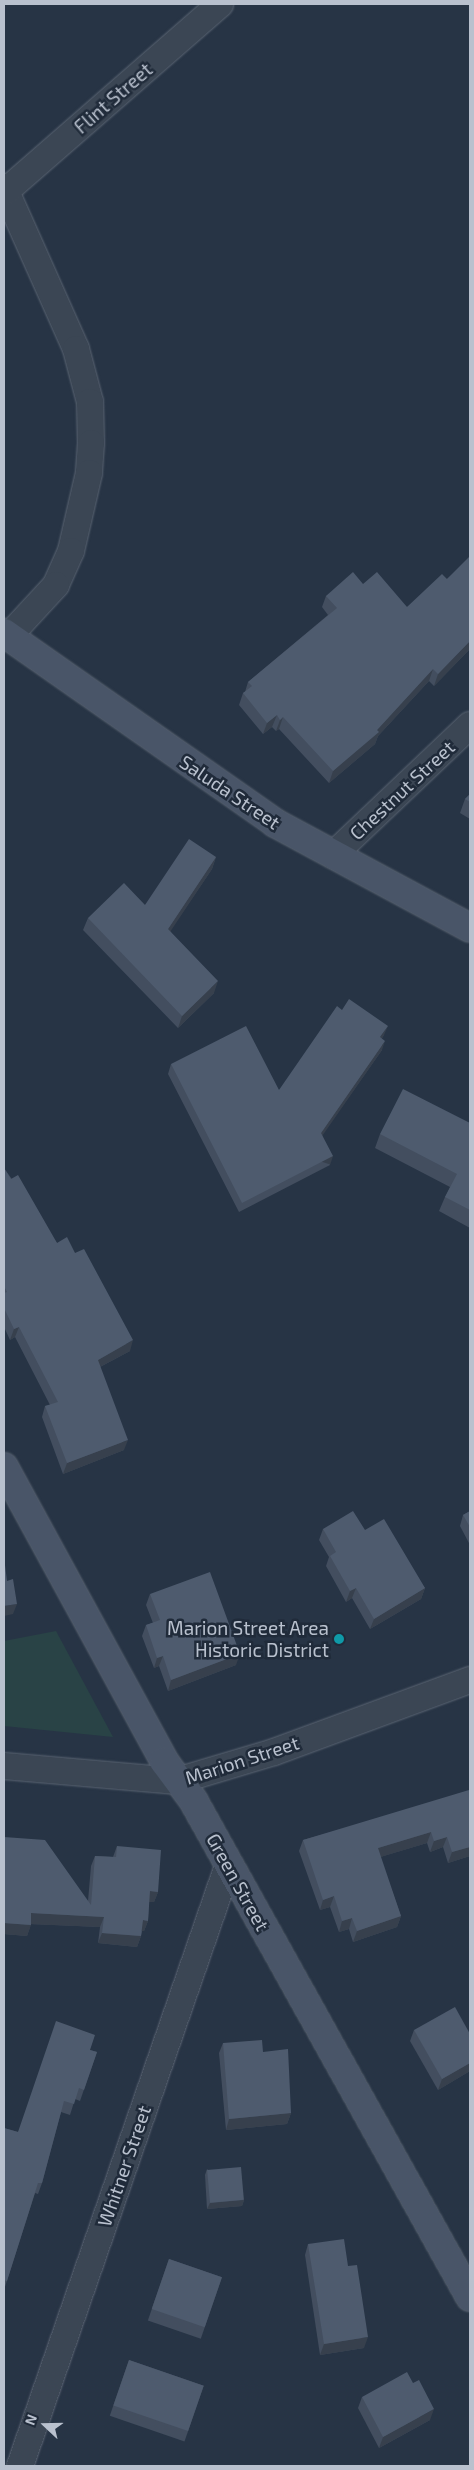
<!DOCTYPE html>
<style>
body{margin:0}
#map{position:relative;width:474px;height:2470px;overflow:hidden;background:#273445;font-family:"Exo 2",sans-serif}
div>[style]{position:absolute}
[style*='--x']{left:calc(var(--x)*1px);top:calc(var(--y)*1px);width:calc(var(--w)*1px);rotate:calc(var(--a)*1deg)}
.green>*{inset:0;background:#294346}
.roads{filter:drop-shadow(0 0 1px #5a6472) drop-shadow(0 0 1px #5a6472)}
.street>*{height:26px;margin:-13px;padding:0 13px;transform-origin:13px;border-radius:13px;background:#3b4654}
.secondary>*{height:28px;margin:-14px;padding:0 14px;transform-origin:14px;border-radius:14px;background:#495568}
.wall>*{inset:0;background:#434e5f;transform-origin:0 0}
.shaded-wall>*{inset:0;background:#37404d;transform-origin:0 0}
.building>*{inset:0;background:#4e5b6e;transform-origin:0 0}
.dots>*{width:14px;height:14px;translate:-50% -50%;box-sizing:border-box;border:2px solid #202b3a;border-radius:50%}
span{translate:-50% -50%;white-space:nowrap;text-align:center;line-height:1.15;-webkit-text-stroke:5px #202b3a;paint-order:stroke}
.street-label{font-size:19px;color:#b9c1ce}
.poi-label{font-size:19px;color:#b9c1ce}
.right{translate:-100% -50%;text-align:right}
.frame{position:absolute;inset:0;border:5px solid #b9c1ce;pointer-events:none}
.north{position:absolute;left:20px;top:2400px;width:50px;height:50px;-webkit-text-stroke:4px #202b3a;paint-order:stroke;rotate:291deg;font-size:14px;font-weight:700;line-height:20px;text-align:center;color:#b9c1ce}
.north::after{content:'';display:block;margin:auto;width:18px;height:22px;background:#b9c1ce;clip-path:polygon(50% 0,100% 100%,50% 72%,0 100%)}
</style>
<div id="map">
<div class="green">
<div style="clip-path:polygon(56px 1631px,113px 1737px,4px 1726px,4px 1641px)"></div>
</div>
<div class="roads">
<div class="street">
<div style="--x:4;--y:187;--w:177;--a:66"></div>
<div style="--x:76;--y:349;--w:55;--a:75.2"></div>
<div style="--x:90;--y:402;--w:41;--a:88.6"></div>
<div style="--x:91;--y:443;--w:30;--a:94"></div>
<div style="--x:89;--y:473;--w:80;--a:103"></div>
<div style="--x:71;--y:551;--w:37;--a:114"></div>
<div style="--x:56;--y:585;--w:71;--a:132.7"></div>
<div style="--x:6;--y:191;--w:284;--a:-41.1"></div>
<div style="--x:333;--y:855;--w:189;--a:-43.5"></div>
<div style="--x:4;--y:1766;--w:174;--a:5"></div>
<div style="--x:177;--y:1781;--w:101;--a:-16.6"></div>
<div style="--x:274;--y:1752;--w:209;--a:-20.2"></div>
<div style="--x:20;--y:2466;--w:635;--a:-70.88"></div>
</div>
<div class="secondary">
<div style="--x:4;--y:633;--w:331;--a:35"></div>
<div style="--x:275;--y:823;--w:221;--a:28.3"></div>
<div style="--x:4;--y:1467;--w:335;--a:61.4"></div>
<div style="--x:164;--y:1761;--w:49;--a:53.4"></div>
<div style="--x:193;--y:1800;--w:569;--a:60.87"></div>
</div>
</div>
<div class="wall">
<div style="clip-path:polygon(470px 559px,470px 649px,434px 686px,429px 681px,378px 736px,375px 744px,329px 783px,279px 729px,276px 731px,272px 727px,263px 734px,239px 705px,243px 693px,245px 692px,248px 682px,328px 615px,322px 607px,326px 596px,363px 584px,407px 607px,447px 579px)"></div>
<div style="clip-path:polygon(470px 794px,470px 819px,460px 813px,465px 799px)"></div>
<div style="clip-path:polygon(216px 857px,212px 869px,170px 931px,214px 993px,178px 1028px,83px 930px,88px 918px,145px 905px)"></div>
<div style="clip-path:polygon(384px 1035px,382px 1038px,382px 1050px,322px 1135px,330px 1165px,239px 1212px,168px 1074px,171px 1064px,279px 1090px)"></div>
<div style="clip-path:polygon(470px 1123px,470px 1228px,439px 1211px,445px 1197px,450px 1187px,375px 1148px,380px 1134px)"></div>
<div style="clip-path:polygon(4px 1168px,57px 1243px,75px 1253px,130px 1351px,100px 1367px,124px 1450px,63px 1474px,42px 1417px,45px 1406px,50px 1405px,15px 1337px,10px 1340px,4px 1327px)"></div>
<div style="clip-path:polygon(470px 1511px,470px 1545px,460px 1526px,463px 1515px)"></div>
<div style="clip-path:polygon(323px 1529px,365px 1530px,425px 1588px,421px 1599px,370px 1629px,352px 1598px,346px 1602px,326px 1566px,329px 1557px,319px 1540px)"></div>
<div style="clip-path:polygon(150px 1594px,236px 1665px,168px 1691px,159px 1666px,154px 1668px,142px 1636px,146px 1625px,153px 1623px,146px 1605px)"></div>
<div style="clip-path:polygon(470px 1793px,470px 1856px,448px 1863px,443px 1847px,430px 1852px,427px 1843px,380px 1857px,401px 1916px,397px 1927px,353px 1942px,349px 1929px,339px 1932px,330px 1907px,320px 1910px,299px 1851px,303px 1840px)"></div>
<div style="clip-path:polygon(4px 1837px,88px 1901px,91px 1866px,95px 1856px,113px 1857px,117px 1846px,158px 1892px,154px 1902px,149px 1902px,148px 1921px,144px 1931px,142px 1931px,141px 1936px,137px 1947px,98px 1943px,100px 1927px,31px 1924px,27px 1936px,4px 1934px)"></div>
<div style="clip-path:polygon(414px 2030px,470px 2034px,470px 2071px,438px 2090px,410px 2041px)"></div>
<div style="clip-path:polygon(223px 2043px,263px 2052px,291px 2113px,287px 2124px,226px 2130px,219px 2053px)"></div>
<div style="clip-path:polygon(90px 2050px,97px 2052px,80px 2101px,75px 2099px,70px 2115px,61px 2112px,42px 2183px,38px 2194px,35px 2193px,4px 2290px,4px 2128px,18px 2132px)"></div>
<div style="clip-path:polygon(207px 2169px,244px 2200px,242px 2206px,207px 2209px,205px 2175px)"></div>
<div style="clip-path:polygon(308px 2244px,348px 2266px,364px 2348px,320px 2355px,305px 2255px)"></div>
<div style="left:169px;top:2259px;width:56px;height:65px;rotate:19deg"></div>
<div style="left:129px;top:2360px;width:79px;height:59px;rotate:19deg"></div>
<div style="clip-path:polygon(362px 2397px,430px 2420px,379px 2448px,358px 2408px)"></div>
</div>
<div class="shaded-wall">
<div style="clip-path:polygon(470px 641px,470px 649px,434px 686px,438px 674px)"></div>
<div style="clip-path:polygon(433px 669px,429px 681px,378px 736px,375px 744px,329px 783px,333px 771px,377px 730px)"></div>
<div style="clip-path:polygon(277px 715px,272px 727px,263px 734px,267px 723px)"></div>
<div style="clip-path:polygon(283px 717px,279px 729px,276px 731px,280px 720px)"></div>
<div style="clip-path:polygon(216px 857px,212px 869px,164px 941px,168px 929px)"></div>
<div style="clip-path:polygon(218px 981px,214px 993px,178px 1028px,182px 1016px)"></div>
<div style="clip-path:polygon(388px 1026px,384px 1035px,377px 1046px,380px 1037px)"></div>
<div style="clip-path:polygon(385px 1041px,382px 1050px,318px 1142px,321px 1133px)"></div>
<div style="left:333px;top:1156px;width:9px;height:102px;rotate:108deg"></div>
<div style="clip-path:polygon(19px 1327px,15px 1337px,10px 1340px,14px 1329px)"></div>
<div style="clip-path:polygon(133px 1340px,130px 1351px,94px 1370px,98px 1360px)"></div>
<div style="clip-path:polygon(128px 1440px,124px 1450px,63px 1474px,67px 1463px)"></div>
<div style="clip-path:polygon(356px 1588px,352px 1598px,346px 1602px,350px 1591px)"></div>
<div style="clip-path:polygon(425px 1588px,421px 1599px,370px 1629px,374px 1619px)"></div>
<div style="clip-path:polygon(17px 1604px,13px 1614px,4px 1616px,4px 1606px)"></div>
<div style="clip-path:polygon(240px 1654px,236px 1665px,168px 1691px,171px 1680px)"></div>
<div style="clip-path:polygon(163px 1656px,159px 1666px,154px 1668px,157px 1658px)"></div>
<div style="clip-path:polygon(431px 1832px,427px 1843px,374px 1859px,378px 1848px)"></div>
<div style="clip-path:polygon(447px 1837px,443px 1847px,430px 1852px,434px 1841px)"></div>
<div style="clip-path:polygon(470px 1847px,470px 1856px,448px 1863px,452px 1852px)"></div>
<div style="clip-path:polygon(150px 1891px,158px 1892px,154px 1902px,146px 1902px)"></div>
<div style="clip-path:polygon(334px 1896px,330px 1907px,320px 1910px,323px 1900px)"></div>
<div style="clip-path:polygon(31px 1913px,104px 1917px,100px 1927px,28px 1924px)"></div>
<div style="clip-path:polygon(401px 1916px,397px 1927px,353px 1942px,357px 1931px)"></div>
<div style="clip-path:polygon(352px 1918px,349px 1929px,339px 1932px,342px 1921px)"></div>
<div style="clip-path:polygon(143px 1920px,148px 1921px,144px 1931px,139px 1931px)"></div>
<div style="clip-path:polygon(4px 1923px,31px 1925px,27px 1936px,4px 1934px)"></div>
<div style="clip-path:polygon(102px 1933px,141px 1936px,137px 1947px,98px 1943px)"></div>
<div style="clip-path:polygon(470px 2063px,470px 2071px,438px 2090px,442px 2079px)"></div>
<div style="clip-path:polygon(291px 2113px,287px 2124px,226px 2130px,229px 2119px)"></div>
<div style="clip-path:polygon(244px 2200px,242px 2206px,207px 2209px,210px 2203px)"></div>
<div style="clip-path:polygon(368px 2337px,364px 2348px,320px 2355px,324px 2344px)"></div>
<div style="clip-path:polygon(434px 2409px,430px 2420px,379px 2448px,383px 2437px)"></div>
</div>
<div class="building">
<div style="clip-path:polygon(469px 557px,470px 559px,470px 641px,438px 674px,433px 669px,377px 730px,379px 732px,333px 771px,283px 717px,280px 720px,277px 715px,267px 723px,243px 693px,252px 686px,248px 682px,337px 608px,326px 596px,353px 572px,363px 584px,377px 572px,407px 607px,442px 574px,447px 579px)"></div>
<div style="clip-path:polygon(470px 794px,470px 802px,465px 799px)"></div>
<div style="clip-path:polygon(189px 839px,216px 857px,168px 929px,218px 981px,182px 1016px,88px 918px,124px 883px,145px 905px)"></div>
<div style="clip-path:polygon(349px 999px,388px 1026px,380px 1037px,385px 1041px,321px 1133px,333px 1156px,242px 1203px,171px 1064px,246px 1026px,279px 1090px,337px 1006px,342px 1010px)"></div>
<div style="clip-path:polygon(403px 1089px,470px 1123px,470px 1210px,445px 1197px,457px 1174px,380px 1134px)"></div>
<div style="clip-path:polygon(4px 1168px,11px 1179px,18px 1175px,57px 1243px,67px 1237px,75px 1253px,84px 1249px,133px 1340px,98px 1360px,128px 1440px,67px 1463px,45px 1406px,58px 1402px,19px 1327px,14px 1329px,4px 1308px,4px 1293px,7px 1292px,4px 1286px)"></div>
<div style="clip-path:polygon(353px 1511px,365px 1530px,384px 1519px,425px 1588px,374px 1619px,356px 1588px,350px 1591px,330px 1556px,336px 1552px,323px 1529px)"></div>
<div style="clip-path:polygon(470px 1511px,470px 1527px,463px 1515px)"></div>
<div style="clip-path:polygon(5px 1565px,7px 1581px,13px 1579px,17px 1604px,4px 1606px,4px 1566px)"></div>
<div style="clip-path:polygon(210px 1572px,240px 1654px,171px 1680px,163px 1656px,157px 1658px,146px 1625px,160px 1620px,150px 1594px)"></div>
<div style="clip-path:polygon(469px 1790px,470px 1793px,470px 1847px,452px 1852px,447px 1837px,434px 1841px,431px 1832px,378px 1848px,401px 1916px,357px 1931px,352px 1918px,342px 1921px,334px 1896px,323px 1900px,303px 1840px)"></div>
<div style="clip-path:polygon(4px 1837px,45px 1840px,91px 1905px,95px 1856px,116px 1857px,117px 1846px,161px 1850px,158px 1892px,150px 1891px,148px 1921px,143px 1920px,141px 1936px,102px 1933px,104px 1917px,31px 1913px,31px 1925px,4px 1923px)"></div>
<div style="clip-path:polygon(455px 2007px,470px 2034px,470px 2063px,442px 2079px,414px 2030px)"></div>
<div style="clip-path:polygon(56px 2021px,95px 2035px,90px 2050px,97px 2052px,84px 2090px,79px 2088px,74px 2104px,64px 2101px,42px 2183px,38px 2183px,7px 2281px,4px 2280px,4px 2128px,18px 2132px)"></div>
<div style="clip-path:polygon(262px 2040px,263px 2052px,288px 2049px,291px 2113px,229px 2119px,223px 2043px)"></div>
<div style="left:241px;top:2167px;width:33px;height:34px;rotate:85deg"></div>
<div style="clip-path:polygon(344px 2239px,348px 2266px,357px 2265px,368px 2337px,324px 2344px,308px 2244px)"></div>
<div style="left:169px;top:2259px;width:56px;height:53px;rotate:19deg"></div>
<div style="left:129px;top:2360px;width:79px;height:48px;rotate:19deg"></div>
<div style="clip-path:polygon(407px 2372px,413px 2383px,419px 2380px,434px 2409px,383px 2437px,362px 2397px)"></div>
</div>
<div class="dots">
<div style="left:339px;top:1639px;background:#0f9aa8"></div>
</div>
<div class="street-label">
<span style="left:113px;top:98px;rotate:-41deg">Flint Street</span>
<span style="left:402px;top:790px;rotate:-43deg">Chestnut Street</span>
<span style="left:230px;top:792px;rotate:34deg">Saluda Street</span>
<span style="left:242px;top:1760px;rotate:-18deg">Marion Street</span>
<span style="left:238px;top:1882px;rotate:61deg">Green Street</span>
<span style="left:124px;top:2166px;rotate:-71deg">Whitner Street</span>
</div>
<div class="poi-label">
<span class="right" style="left:329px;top:1639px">Marion Street Area<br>Historic District</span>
</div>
<div class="frame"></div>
<div class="north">N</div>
</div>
